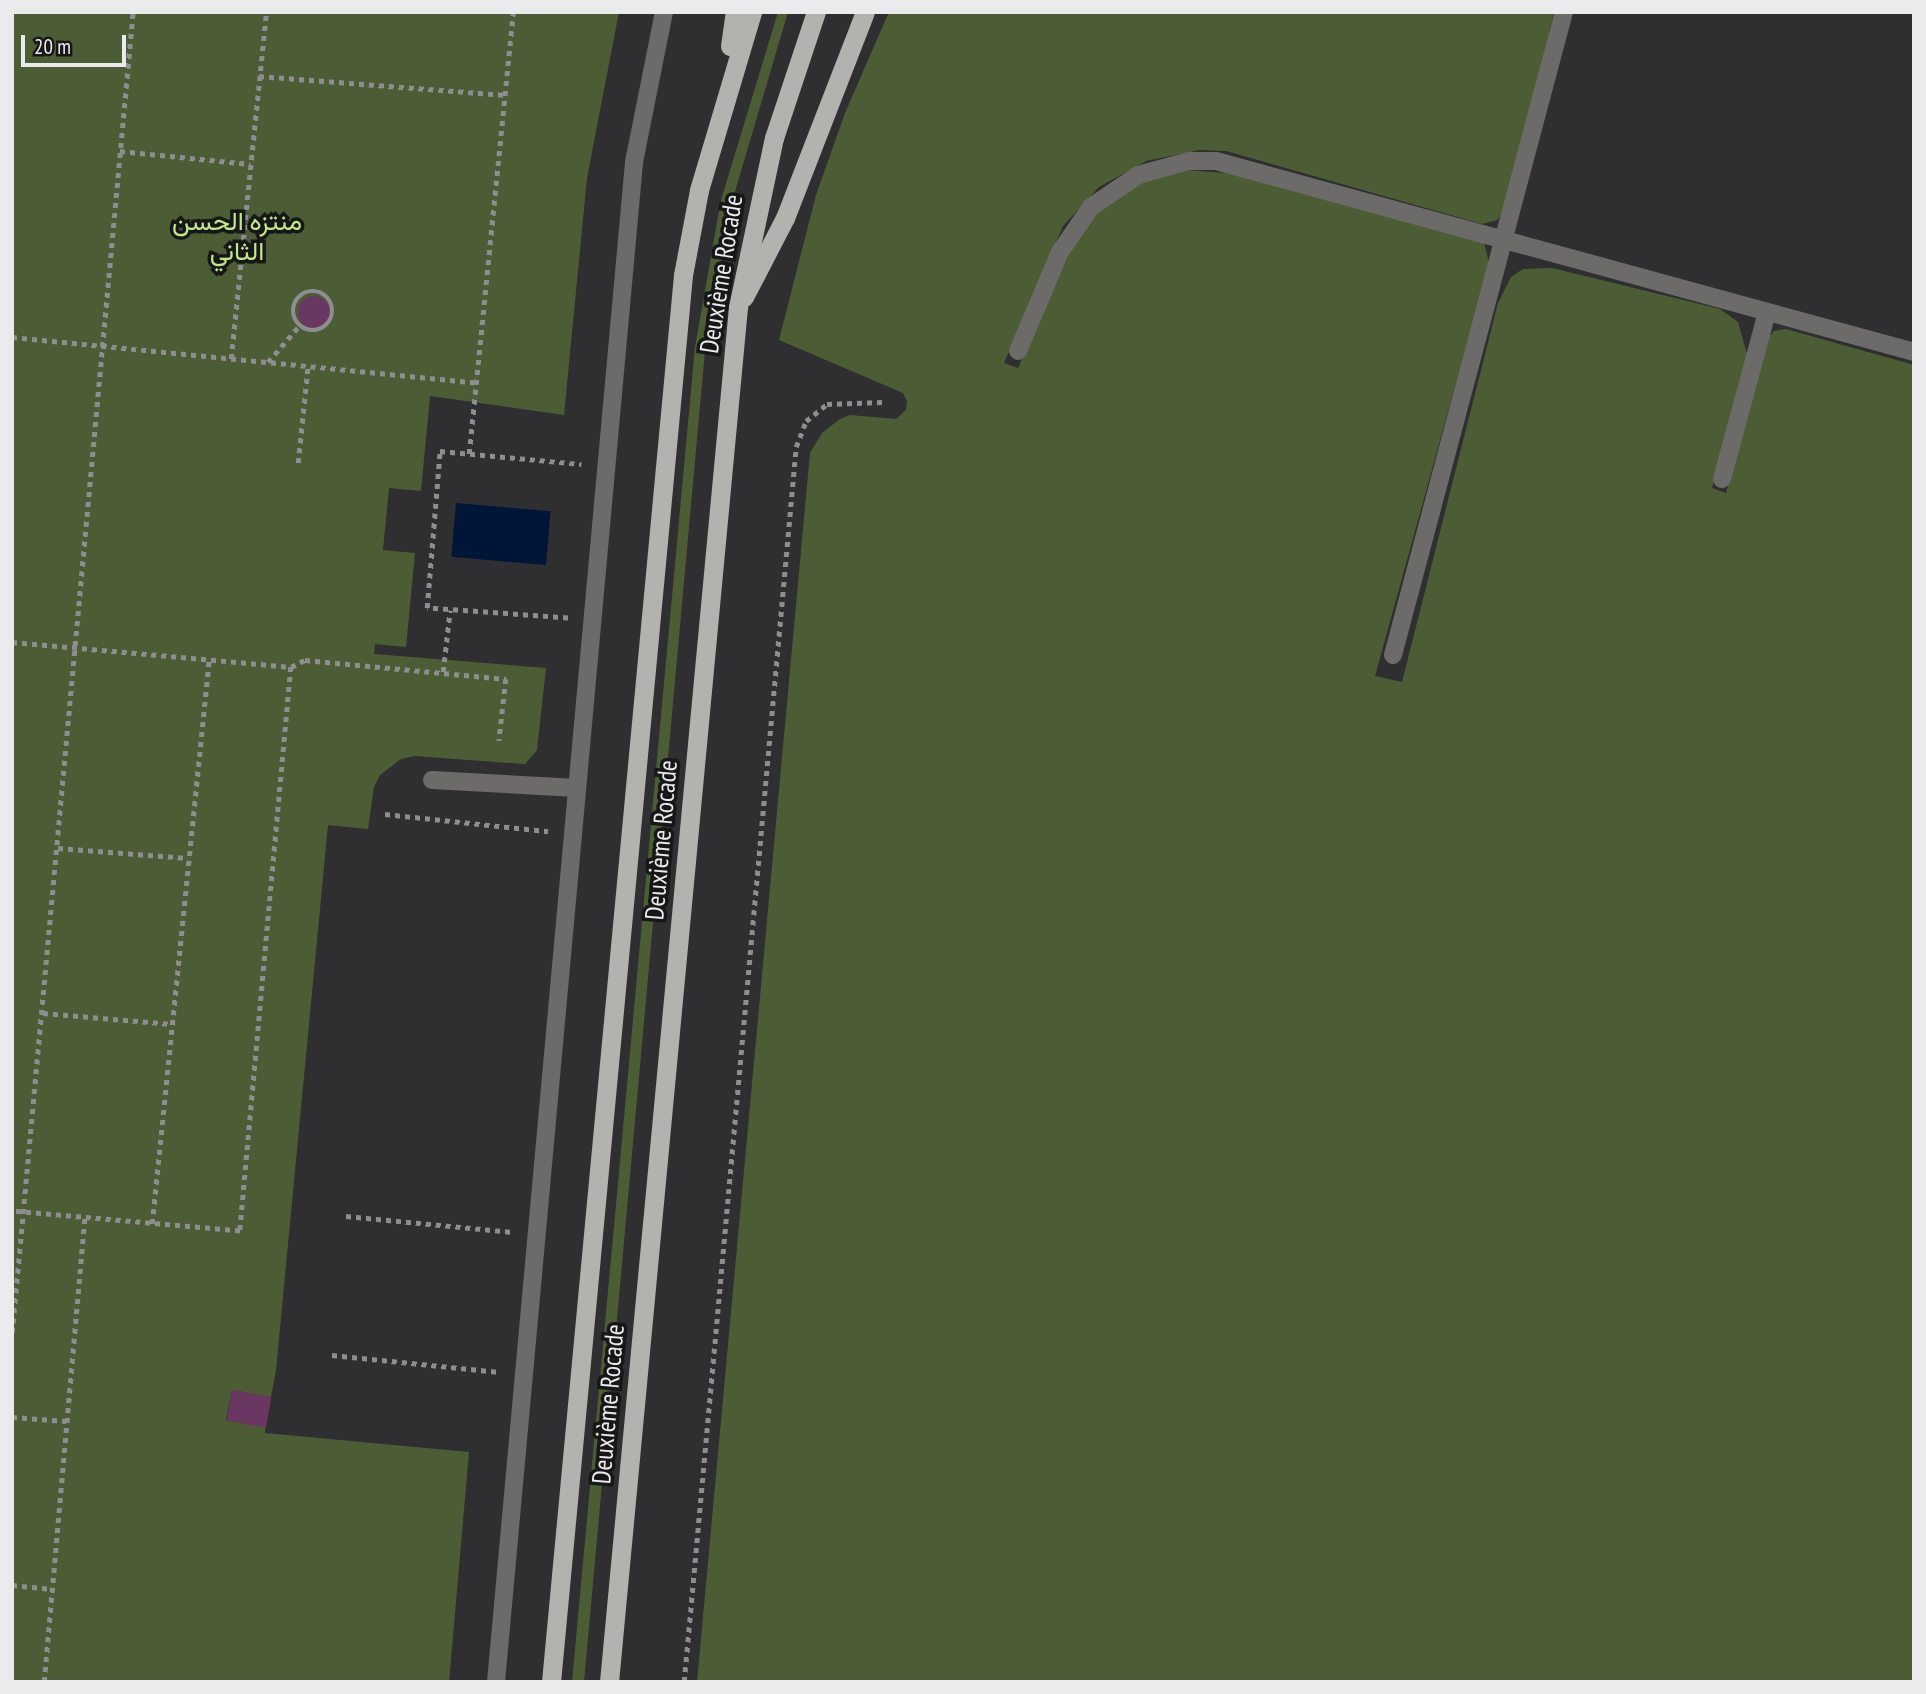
<!DOCTYPE html>
<meta charset="utf-8">
<style>
body{margin:0}
#map{position:relative;width:1926px;height:1694px;overflow:hidden;background:#2f2f32;font-family:"PT Sans Narrow",Vazirmatn,sans-serif}
div>[style]{position:absolute}
[style*='--x']{left:calc(var(--x)*1px);top:calc(var(--y)*1px);width:calc(var(--w)*1px);rotate:calc(var(--a)*1deg)}
.green>*{inset:0;background:#4c5d35}
.water>*{inset:0;background:#001639;transform-origin:0 0}
.building>*{inset:0;background:#6a3763;transform-origin:0 0}
.round{border-radius:50%}
.path>*{height:4.5px;margin-top:-2.25px;transform-origin:0;background:repeating-linear-gradient(90deg,#8e8d90 0 5px,transparent 0 10px)}
.path>.ring{margin:-2.25px;padding:0;box-sizing:content-box;background:none;border:4.5px solid #8e8d90;border-radius:50%}
.service>*{height:18px;margin:-9px;padding:0 9px;transform-origin:9px;border-radius:9px;background:#6c6b6a}
.minor>*{height:18px;margin:-9px;padding:0 9px;transform-origin:9px;border-radius:9px;background:#6c6b6a}
.trunk>*{height:19px;margin:-9.5px;padding:0 9.5px;transform-origin:9.5px;border-radius:9.5px;background:#b4b2af}
span{translate:-50% -50%;white-space:nowrap;text-align:center;line-height:1.15;-webkit-text-stroke:7px #171718;paint-order:stroke}
.park-label{font-size:26px;color:#c0e78b}
.street-label{font-size:26px;color:#ebeaec}
.frame{position:absolute;inset:0;border:14px solid #ebeaec;pointer-events:none}
.scale{position:absolute;left:21px;top:35px;width:105px;height:32px;box-sizing:border-box;border:4px solid #ebeaec;border-top:0;padding-left:9px;font-size:21px;line-height:24px;white-space:nowrap;color:#ebeaec;-webkit-text-stroke:5px #171718;paint-order:stroke}
</style>
<div id="map">
<div class="green">
<div style="clip-path:polygon(12px 12px,619px 12px,587px 178px,564px 415px,430px 396px,421px 491px,389px 488px,383px 550px,415px 553px,406px 647px,375px 644px,374px 654px,546px 668px,537px 750px,525px 764px,414px 756px,401px 759px,380px 775px,374px 787px,368px 829px,328px 825px,276px 1370px,271px 1397px,232px 1390px,226px 1420px,265px 1427px,265px 1433px,469px 1452px,449px 1682px,12px 1682px)"></div>
<div style="clip-path:polygon(778px 12px,788px 12px,731px 205px,705px 351px,584px 1682px,572px 1682px,695px 347px,721px 200px)"></div>
<div style="clip-path:polygon(889px 12px,1554px 12px,1508px 208px,1497px 220px,1482px 224px,1226px 151px,1199px 150px,1146px 161px,1099px 187px,1063px 226px,1004px 363px,1018px 368px,1078px 234px,1094px 215px,1136px 185px,1160px 176px,1186px 170px,1239px 174px,1484px 242px,1489px 263px,1375px 676px,1402px 682px,1498px 303px,1511px 277px,1523px 269px,1552px 268px,1720px 309px,1738px 322px,1747px 354px,1712px 488px,1726px 493px,1766px 340px,1774px 331px,1786px 329px,1914px 365px,1914px 1682px,697px 1682px,810px 453px,822px 433px,840px 419px,850px 415px,896px 419px,906px 410px,907px 401px,903px 393px,779px 340px,816px 195px,845px 113px)"></div>
</div>
<div class="water">
<div style="left:456px;top:503px;width:95px;height:54px;rotate:5deg"></div>
</div>
<div class="building">
<div class="round" style="left:298px;top:296px;width:32px;height:32px"></div>
<div style="left:232px;top:1390px;width:40px;height:31px;rotate:10deg"></div>
</div>
<div class="path">
<div style="--x:259;--y:76;--w:247;--a:4.4"></div>
<div style="--x:120;--y:151;--w:131;--a:5.7"></div>
<div class="ring" style="left:293px;top:291px;width:35.5px;height:35.5px"></div>
<div style="--x:12;--y:337;--w:468;--a:5.6"></div>
<div style="--x:231;--y:359;--w:349;--a:-84.2"></div>
<div style="--x:268;--y:362;--w:48;--a:-49.3"></div>
<div style="--x:469;--y:454;--w:444;--a:-84.3"></div>
<div style="--x:298;--y:463;--w:99;--a:-84.2"></div>
<div style="--x:568;--y:618;--w:141;--a:-175.9"></div>
<div style="--x:427;--y:608;--w:158;--a:-85.3"></div>
<div style="--x:440;--y:451;--w:142;--a:5.3"></div>
<div style="--x:12;--y:642;--w:280;--a:5.1"></div>
<div style="--x:291;--y:667;--w:566;--a:95.17"></div>
<div style="--x:240;--y:1231;--w:229;--a:-175"></div>
<div style="--x:291;--y:667;--w:16;--a:-27"></div>
<div style="--x:305;--y:660;--w:202;--a:5.4"></div>
<div style="--x:506;--y:679;--w:62;--a:96.4"></div>
<div style="--x:443;--y:672;--w:62;--a:-83.6"></div>
<div style="--x:385;--y:814;--w:164;--a:6"></div>
<div style="--x:58;--y:848;--w:130;--a:4.4"></div>
<div style="--x:43;--y:1013;--w:129;--a:4.9"></div>
<div style="--x:346;--y:1216;--w:167;--a:5.5"></div>
<div style="--x:152;--y:1224;--w:567;--a:-84.23"></div>
<div style="--x:12;--y:1333;--w:1327;--a:-84.77"></div>
<div style="--x:332;--y:1355;--w:168;--a:5.8"></div>
<div style="--x:12;--y:1417;--w:54;--a:4.2"></div>
<div style="--x:12;--y:1585;--w:40;--a:5.7"></div>
<div style="--x:44;--y:1682;--w:467;--a:-85"></div>
<div style="--x:684;--y:1682;--w:1240;--a:-84.82"></div>
<div style="--x:796;--y:447;--w:28;--a:-69"></div>
<div style="--x:806;--y:421;--w:27;--a:-39"></div>
<div style="--x:827;--y:404;--w:55;--a:-2.1"></div>
</div>
<div class="service">
<div style="--x:1018;--y:351;--w:108;--a:-67"></div>
<div style="--x:1060;--y:252;--w:55;--a:-55.4"></div>
<div style="--x:1091;--y:207;--w:57;--a:-34.2"></div>
<div style="--x:1138;--y:175;--w:53;--a:-15.4"></div>
<div style="--x:1189;--y:161;--w:27;--a:0"></div>
<div style="--x:1216;--y:161;--w:724;--a:15.3"></div>
<div style="--x:1722;--y:479;--w:173;--a:-74.9"></div>
<div style="--x:1393;--y:655;--w:665;--a:-75.11"></div>
<div style="--x:432;--y:780;--w:145;--a:3.2"></div>
</div>
<div class="minor">
<div style="--x:496;--y:1682;--w:1526;--a:-84.81"></div>
<div style="--x:634;--y:162;--w:153;--a:-78.7"></div>
</div>
<div class="trunk">
<div style="--x:730;--y:46;--w:34;--a:-82"></div>
<div style="--x:744;--y:297;--w:89;--a:-62.6"></div>
<div style="--x:785;--y:218;--w:221;--a:-68.8"></div>
<div style="--x:551;--y:1682;--w:1413;--a:-84.64"></div>
<div style="--x:683;--y:275;--w:86;--a:-79.3"></div>
<div style="--x:699;--y:190;--w:186;--a:-73.4"></div>
<div style="--x:609;--y:1682;--w:1381;--a:-84.64"></div>
<div style="--x:738;--y:307;--w:173;--a:-78"></div>
<div style="--x:774;--y:138;--w:133;--a:-71.6"></div>
</div>
<div class="park-label">
<span style="left:237px;top:236px">منتزه الحسن<br>الثاني</span>
</div>
<div class="street-label">
<span style="left:721px;top:274px;rotate:-81deg">Deuxième Rocade</span>
<span style="left:661px;top:840px;rotate:-85deg">Deuxième Rocade</span>
<span style="left:608px;top:1404px;rotate:-85deg">Deuxième Rocade</span>
</div>
<div class="frame"></div>
<div class="scale">20 m</div>
</div>
